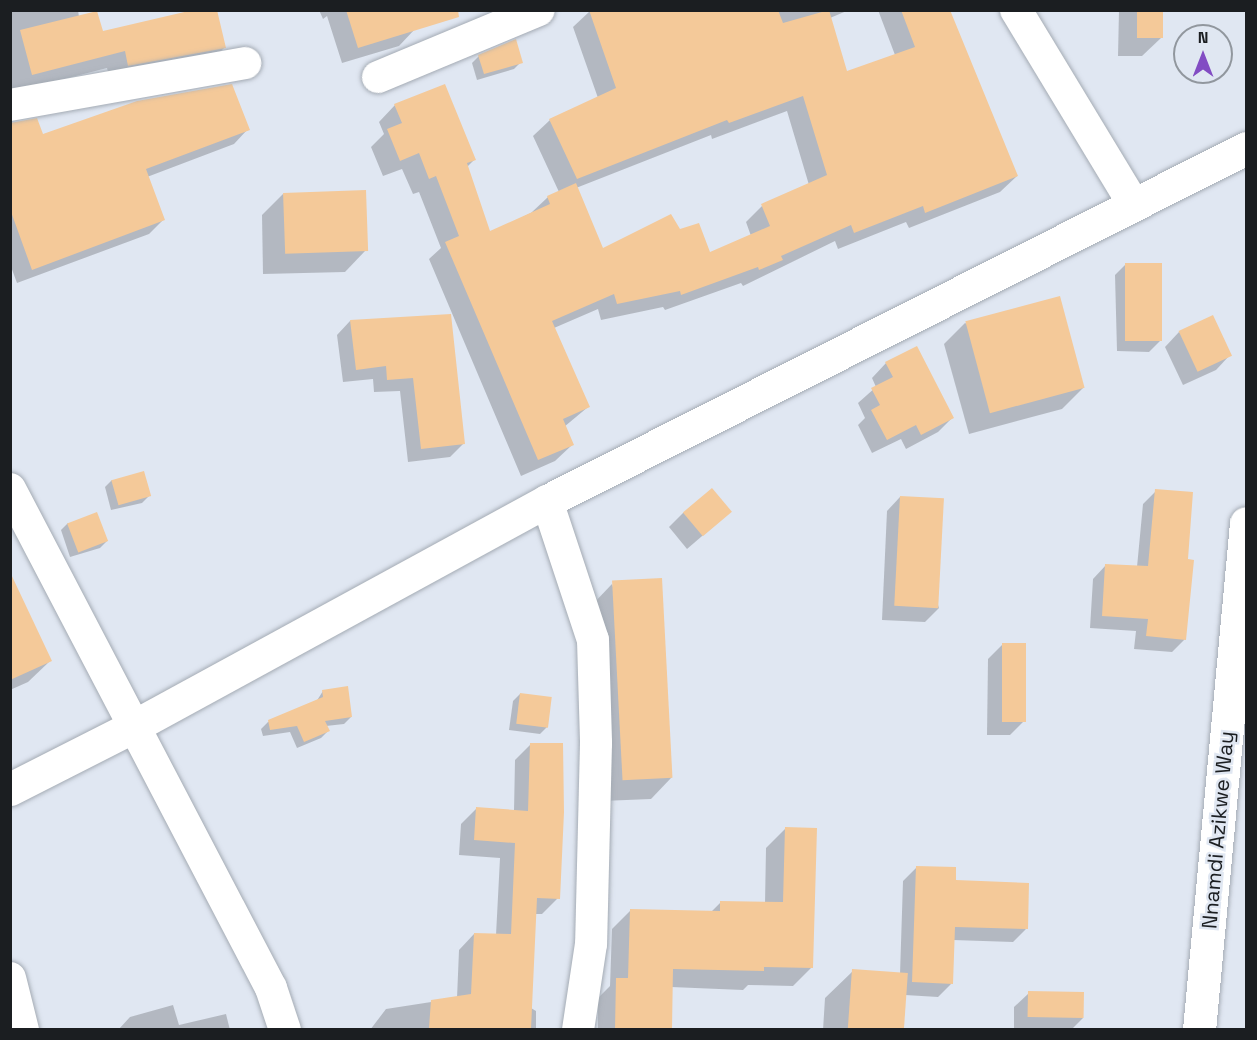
<!DOCTYPE html>
<style>
body{margin:0}
#map{position:relative;width:1257px;height:1040px;overflow:hidden;background:#e0e7f2;font-family:"Space Grotesk",sans-serif}
div>[style]{position:absolute}
[style*='--x']{left:calc(var(--x)*1px);top:calc(var(--y)*1px);width:calc(var(--w)*1px);rotate:calc(var(--a)*1deg)}
.shadow>*{inset:0;background:#0003}
.building>*{inset:0;background:#f4c999;transform-origin:0 0}
.roads{filter:drop-shadow(0 0 2px #a4abb4) drop-shadow(0 0 2px #a4abb4)}
.minor>*{height:32px;margin:-16px;padding:0 16px;transform-origin:16px;border-radius:16px;background:#fff}
.tertiary>*{height:33px;margin:-16.5px;padding:0 16.5px;transform-origin:16.5px;border-radius:16.5px;background:#fff}
.trunk>*{height:33px;margin:-16.5px;padding:0 16.5px;transform-origin:16.5px;border-radius:16.5px;background:#fff}
span{translate:-50% -50%;white-space:nowrap;text-align:center;line-height:1.15;-webkit-text-stroke:5px #e0e7f2;paint-order:stroke}
.street-label{font-size:21px;color:#1b1e21}
.frame{position:absolute;inset:0;border:12px solid #1b1e21;pointer-events:none}
.north{position:absolute;left:1173px;top:24px;width:60px;height:60px;box-sizing:border-box;background:#e0e7f2;border:2px solid #91979e;border-radius:50%;rotate:0deg;font-size:16px;font-weight:700;line-height:24px;text-align:center;color:#1b1e21}
.north::after{content:'';display:block;margin:auto;width:21px;height:27px;background:#824cc3;clip-path:polygon(50% 0,100% 100%,50% 72%,0 100%)}
</style>
<div id="map">
<div class="shadow">
<div style="clip-path:polygon(10px 10px,78px 10px,79px 17px,102px 33px,224px 48px,206px 66px,111px 83px,107px 68px,10px 93px)"></div>
<div style="clip-path:polygon(319px 10px,409px 10px,415px 29px,399px 46px,342px 63px,327px 16px,323px 19px)"></div>
<div style="clip-path:polygon(evenodd,849px 10px,830px 18px,846px 73px,895px 55px,878px 10px,945px 10px,1017px 176px,1000px 192px,909px 228px,906px 222px,838px 249px,835px 241px,743px 286px,741px 283px,665px 310px,663px 307px,601px 320px,598px 309px,554px 328px,588px 407px,564px 427px,572px 445px,555px 461px,521px 476px,429px 259px,441px 248px,419px 192px,413px 194px,402px 169px,383px 176px,371px 147px,384px 134px,379px 122px,395px 105px,475px 159px,467px 167px,490px 233px,531px 213px,548px 197px,559px 192px,533px 136px,550px 120px,598px 98px,573px 27px,590px 11px,849px 10px,787px 111px,809px 185px,762px 206px,746px 222px,751px 236px,709px 254px,680px 231px,602px 251px,576px 188px,711px 135px,712px 139px,787px 111px)"></div>
<div style="clip-path:polygon(1119px 10px,1161px 10px,1161px 38px,1142px 56px,1118px 56px)"></div>
<div style="clip-path:polygon(479px 56px,521px 62px,514px 69px,477px 80px,472px 63px)"></div>
<div style="clip-path:polygon(10px 123px,42px 136px,248px 129px,234px 144px,147px 177px,164px 219px,149px 234px,17px 283px,10px 264px)"></div>
<div style="clip-path:polygon(283px 194px,366px 250px,345px 272px,263px 274px,262px 215px)"></div>
<div style="clip-path:polygon(1126px 264px,1160px 341px,1149px 352px,1117px 351px,1115px 275px)"></div>
<div style="clip-path:polygon(450px 316px,464px 443px,450px 457px,408px 462px,400px 391px,374px 392px,373px 379px,343px 382px,337px 335px,350px 321px)"></div>
<div style="clip-path:polygon(965px 323px,1084px 387px,1062px 409px,969px 434px,944px 344px)"></div>
<div style="clip-path:polygon(1179px 332px,1230px 355px,1216px 370px,1183px 385px,1165px 347px)"></div>
<div style="clip-path:polygon(886px 363px,952px 418px,938px 432px,906px 449px,901px 439px,872px 453px,858px 425px,865px 418px,858px 403px,876px 387px,872px 378px)"></div>
<div style="clip-path:polygon(112px 480px,149px 496px,142px 503px,111px 510px,105px 487px)"></div>
<div style="clip-path:polygon(1156px 491px,1186px 560px,1185px 639px,1172px 652px,1134px 649px,1136px 631px,1090px 628px,1093px 579px,1106px 565px,1137px 567px,1143px 504px)"></div>
<div style="clip-path:polygon(900px 497px,939px 608px,925px 622px,882px 620px,887px 511px)"></div>
<div style="clip-path:polygon(730px 512px,687px 549px,669px 527px,683px 513px)"></div>
<div style="clip-path:polygon(68px 523px,107px 541px,100px 548px,70px 557px,61px 530px)"></div>
<div style="clip-path:polygon(10px 575px,50px 661px,28px 682px,10px 690px)"></div>
<div style="clip-path:polygon(612px 584px,672px 777px,651px 799px,602px 801px,591px 606px)"></div>
<div style="clip-path:polygon(1003px 644px,1024px 721px,1010px 735px,987px 735px,988px 659px)"></div>
<div style="clip-path:polygon(323px 691px,351px 717px,344px 724px,326px 726px,328px 731px,321px 738px,297px 748px,290px 732px,263px 736px,261px 729px,268px 722px,316px 702px)"></div>
<div style="clip-path:polygon(520px 694px,547px 727px,540px 734px,509px 730px,513px 701px)"></div>
<div style="clip-path:polygon(531px 744px,558px 898px,542px 914px,535px 914px,531px 1008px,536px 1011px,536px 1030px,370px 1030px,386px 1009px,457px 998px,459px 950px,474px 934px,496px 935px,500px 858px,459px 855px,461px 824px,477px 808px,514px 811px,515px 760px)"></div>
<div style="clip-path:polygon(785px 829px,812px 967px,793px 986px,748px 985px,743px 990px,671px 987px,670px 1030px,598px 1030px,598px 998px,610px 986px,612px 929px,631px 910px,710px 913px,721px 902px,765px 903px,766px 848px)"></div>
<div style="clip-path:polygon(917px 867px,954px 882px,1026px 929px,1013px 942px,953px 940px,951px 984px,938px 997px,905px 995px,903px 1030px,823px 1030px,825px 998px,853px 971px,900px 974px,903px 881px)"></div>
<div style="clip-path:polygon(1029px 993px,1083px 1018px,1071px 1030px,1014px 1030px,1014px 1007px)"></div>
<div style="clip-path:polygon(173px 1005px,179px 1025px,226px 1014px,230px 1030px,118px 1030px,130px 1017px)"></div>
</div>
<div class="building">
<div style="clip-path:polygon(193px 10px,217px 10px,226px 48px,128px 66px,125px 51px,32px 75px,20px 30px,97px 11px,103px 31px)"></div>
<div style="clip-path:polygon(346px 10px,458px 10px,459px 17px,358px 48px)"></div>
<div style="clip-path:polygon(589px 10px,778px 10px,783px 23px,829px 10px,847px 71px,915px 47px,901px 10px,950px 10px,1018px 176px,925px 213px,923px 206px,854px 233px,851px 225px,781px 256px,783px 260px,759px 270px,758px 267px,681px 295px,680px 291px,617px 304px,614px 294px,552px 321px,590px 407px,563px 419px,574px 445px,538px 460px,445px 242px,459px 236px,436px 176px,429px 179px,419px 153px,400px 161px,387px 129px,402px 123px,394px 104px,445px 84px,476px 160px,467px 163px,490px 231px,550px 204px,547px 196px,576px 183px,603px 248px,671px 214px,680px 229px,699px 223px,710px 252px,770px 226px,761px 204px,827px 175px,803px 96px,729px 123px,727px 120px,577px 179px,549px 119px,616px 88px)"></div>
<div style="left:1137px;top:10px;width:26px;height:28px"></div>
<div style="clip-path:polygon(516px 39px,523px 63px,484px 74px,478px 55px)"></div>
<div style="clip-path:polygon(232px 84px,250px 130px,146px 169px,165px 220px,32px 270px,10px 209px,10px 123px,37px 118px,43px 134px,137px 101px)"></div>
<div style="left:366px;top:190px;width:61px;height:83px;rotate:88deg"></div>
<div style="left:1125px;top:263px;width:37px;height:78px"></div>
<div style="left:1060px;top:296px;width:95px;height:98px;rotate:75deg"></div>
<div style="clip-path:polygon(451px 314px,465px 444px,421px 449px,413px 378px,387px 380px,386px 366px,356px 370px,350px 320px)"></div>
<div style="left:1213px;top:315px;width:45px;height:38px;rotate:65deg"></div>
<div style="clip-path:polygon(917px 346px,954px 418px,921px 435px,916px 425px,887px 440px,871px 410px,880px 405px,871px 388px,893px 377px,885px 362px)"></div>
<div style="left:144px;top:471px;width:26px;height:34px;rotate:74deg"></div>
<div style="left:712px;top:488px;width:31px;height:38px;rotate:50deg"></div>
<div style="clip-path:polygon(1155px 489px,1193px 492px,1188px 559px,1194px 560px,1186px 640px,1146px 636px,1148px 619px,1102px 616px,1105px 564px,1148px 566px)"></div>
<div style="left:900px;top:496px;width:44px;height:110px;rotate:3deg"></div>
<div style="left:97px;top:512px;width:31px;height:32px;rotate:69deg"></div>
<div style="clip-path:polygon(10px 572px,52px 661px,10px 680px)"></div>
<div style="left:662px;top:578px;width:200px;height:50px;rotate:87deg"></div>
<div style="left:1002px;top:643px;width:24px;height:79px"></div>
<div style="clip-path:polygon(348px 686px,352px 717px,325px 721px,330px 731px,304px 742px,297px 726px,270px 730px,268px 720px,323px 697px,322px 690px)"></div>
<div style="left:520px;top:693px;width:32px;height:31px;rotate:7deg"></div>
<div style="clip-path:polygon(530px 743px,563px 743px,564px 812px,560px 899px,537px 898px,531px 1029px,429px 1028px,431px 1000px,471px 994px,474px 933px,511px 934px,515px 843px,474px 840px,476px 807px,528px 811px)"></div>
<div style="clip-path:polygon(785px 827px,817px 828px,813px 968px,764px 967px,764px 971px,673px 969px,672px 1029px,615px 1029px,616px 978px,628px 978px,630px 909px,720px 911px,720px 901px,783px 902px)"></div>
<div style="clip-path:polygon(916px 866px,956px 867px,956px 880px,1029px 883px,1028px 929px,955px 927px,953px 984px,912px 982px)"></div>
<div style="left:852px;top:969px;width:56px;height:60px;rotate:4deg"></div>
<div style="left:1028px;top:991px;width:56px;height:26px;rotate:1deg"></div>
</div>
<div class="roads">
<div class="minor">
<div style="--x:1016;--y:10;--w:228;--a:58.8"></div>
<div style="--x:378;--y:77;--w:174;--a:-22.6"></div>
<div style="--x:10;--y:105;--w:239;--a:-10.1"></div>
<div style="--x:10;--y:489;--w:563;--a:62.39"></div>
<div style="--x:271;--y:988;--w:44;--a:71.6"></div>
<div style="--x:547;--y:501;--w:146;--a:71.7"></div>
<div style="--x:593;--y:640;--w:103;--a:88.3"></div>
<div style="--x:596;--y:743;--w:201;--a:91.4"></div>
<div style="--x:591;--y:944;--w:87;--a:98.6"></div>
<div style="--x:10;--y:978;--w:54;--a:76"></div>
</div>
<div class="tertiary">
<div style="--x:10;--y:789;--w:139;--a:-26.9"></div>
<div style="--x:134;--y:726;--w:470;--a:-28.6"></div>
<div style="--x:547;--y:501;--w:783;--a:-26.79"></div>
</div>
<div class="trunk">
<div style="--x:1199;--y:1030;--w:509;--a:-84.7"></div>
</div>
</div>
<div class="street-label">
<span style="left:1218px;top:830px;rotate:-85deg">Nnamdi Azikwe Way</span>
</div>
<div class="frame"></div>
<div class="north">N</div>
</div>
